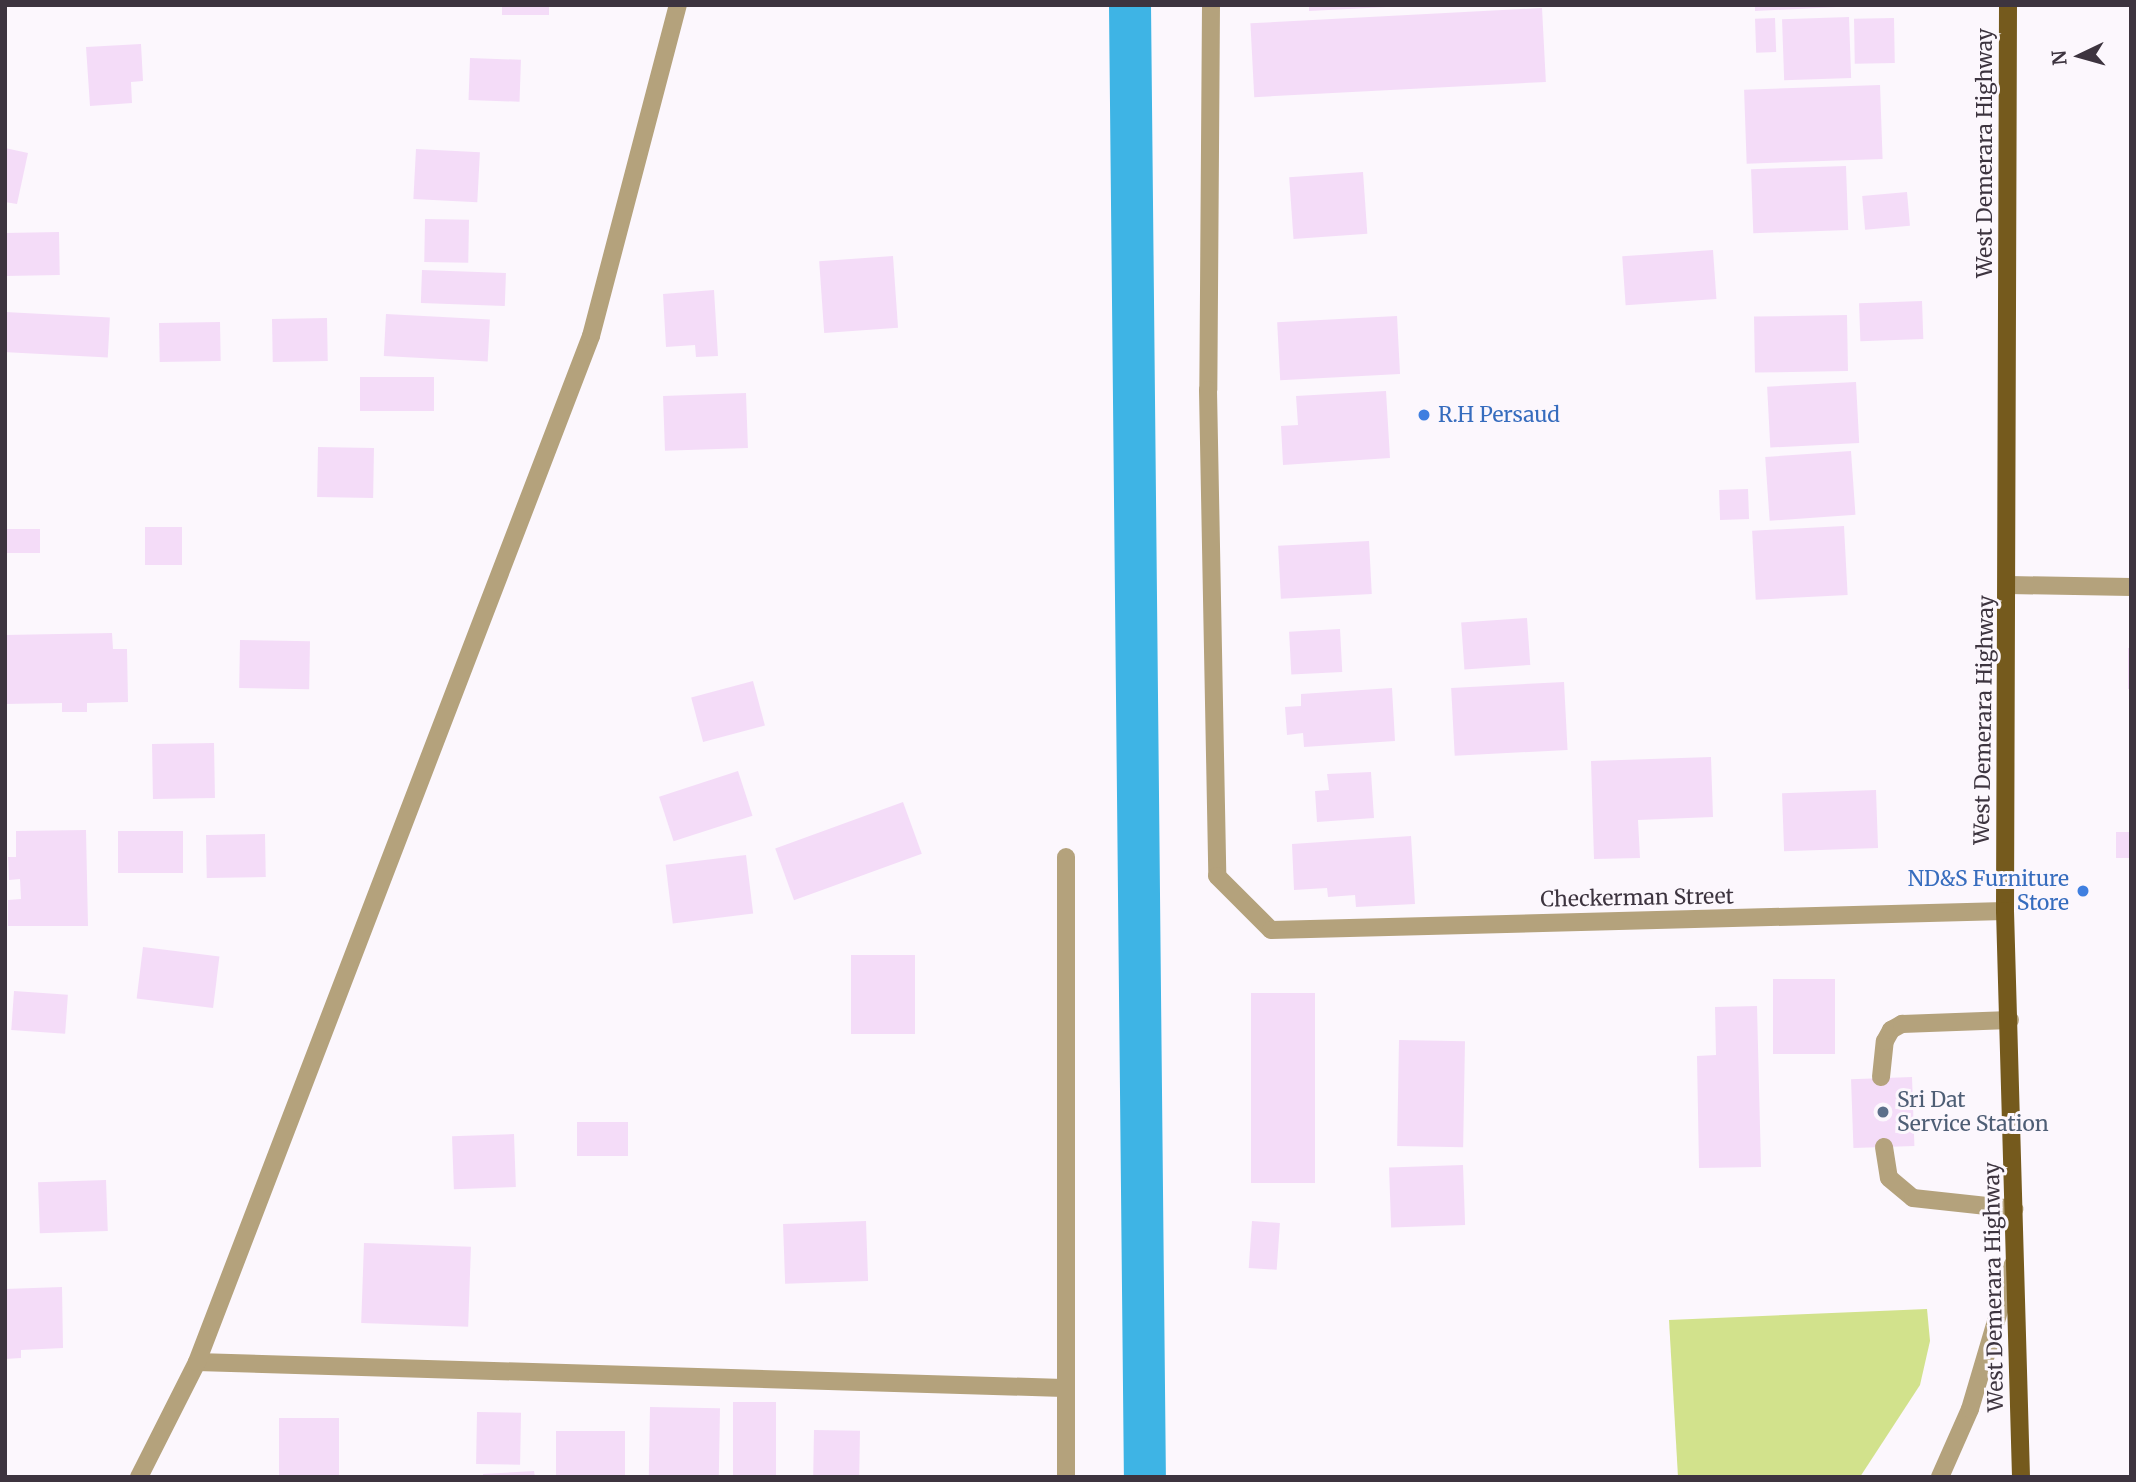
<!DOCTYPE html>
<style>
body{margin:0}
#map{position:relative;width:2136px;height:1482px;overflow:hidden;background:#fcf7fd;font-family:Merriweather,serif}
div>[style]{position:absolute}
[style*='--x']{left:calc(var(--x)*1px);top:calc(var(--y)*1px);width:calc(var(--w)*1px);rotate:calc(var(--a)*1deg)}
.green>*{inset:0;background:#d2e28c}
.canal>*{height:42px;margin:-21px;padding:0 21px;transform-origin:21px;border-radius:21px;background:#3eb4e5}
.building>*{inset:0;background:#f4dcf8;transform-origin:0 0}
.lane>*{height:18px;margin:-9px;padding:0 9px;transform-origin:9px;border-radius:9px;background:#b4a27c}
.street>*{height:18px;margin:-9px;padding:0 9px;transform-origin:9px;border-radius:9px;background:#b4a27c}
.primary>*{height:18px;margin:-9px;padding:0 9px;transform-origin:9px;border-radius:9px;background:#755a1d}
.dots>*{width:19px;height:19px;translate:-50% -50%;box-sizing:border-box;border:4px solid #fcf7fd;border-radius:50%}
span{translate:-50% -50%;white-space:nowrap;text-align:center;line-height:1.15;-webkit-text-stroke:6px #fcf7fd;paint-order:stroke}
.street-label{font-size:21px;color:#3d343f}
.shop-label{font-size:21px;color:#366cbe}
.left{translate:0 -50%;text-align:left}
.right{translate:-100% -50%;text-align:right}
.service-label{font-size:21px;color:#4e5e75}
.frame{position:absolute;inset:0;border:7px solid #3d343f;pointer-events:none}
.north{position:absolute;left:2045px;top:21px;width:70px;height:70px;-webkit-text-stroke:5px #fcf7fd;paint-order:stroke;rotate:265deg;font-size:19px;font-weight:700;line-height:28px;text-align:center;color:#3d343f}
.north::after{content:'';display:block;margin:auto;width:24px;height:32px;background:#3d343f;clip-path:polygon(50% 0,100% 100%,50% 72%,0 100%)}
</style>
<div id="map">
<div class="green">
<div style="clip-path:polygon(1927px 1309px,1930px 1341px,1920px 1385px,1860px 1477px,1678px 1477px,1669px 1320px)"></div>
</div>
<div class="canal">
<div style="--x:1130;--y:5;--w:1472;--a:89.42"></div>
</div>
<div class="building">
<div style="left:502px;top:5px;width:47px;height:10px"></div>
<div style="clip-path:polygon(1309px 5px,1387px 5px,1387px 7px,1309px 11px)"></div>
<div style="clip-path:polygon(1755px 5px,1836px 5px,1837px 7px,1755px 11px)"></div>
<div style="left:1542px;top:8px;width:74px;height:292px;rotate:87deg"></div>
<div style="left:1849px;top:17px;width:61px;height:67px;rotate:88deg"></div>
<div style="left:1775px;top:18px;width:34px;height:20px;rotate:88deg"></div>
<div style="left:1894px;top:18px;width:45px;height:40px;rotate:89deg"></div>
<div style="clip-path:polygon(141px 44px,143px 81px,131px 82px,132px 103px,90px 106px,86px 47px)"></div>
<div style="left:470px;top:58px;width:51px;height:42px;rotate:2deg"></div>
<div style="left:1880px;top:85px;width:74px;height:136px;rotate:88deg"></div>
<div style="clip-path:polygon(5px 148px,28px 153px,17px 204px,5px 202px)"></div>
<div style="left:416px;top:149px;width:64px;height:50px;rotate:3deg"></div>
<div style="left:1846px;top:166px;width:64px;height:95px;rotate:88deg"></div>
<div style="left:1363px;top:172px;width:62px;height:74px;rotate:86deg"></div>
<div style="left:1907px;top:192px;width:34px;height:45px;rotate:85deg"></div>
<div style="left:425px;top:219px;width:44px;height:43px;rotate:1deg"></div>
<div style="left:59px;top:232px;width:43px;height:54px;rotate:89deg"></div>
<div style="left:1713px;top:250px;width:49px;height:91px;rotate:86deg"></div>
<div style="left:893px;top:256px;width:72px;height:74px;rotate:86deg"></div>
<div style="left:422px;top:270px;width:84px;height:33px;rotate:2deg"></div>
<div style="clip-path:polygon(714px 290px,718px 356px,696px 357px,695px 345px,666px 347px,663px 294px)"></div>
<div style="left:1922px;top:301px;width:38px;height:63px;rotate:88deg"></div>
<div style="left:5px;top:312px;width:105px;height:40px;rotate:3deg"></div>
<div style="left:386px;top:314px;width:104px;height:42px;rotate:3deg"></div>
<div style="left:1847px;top:315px;width:56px;height:93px;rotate:89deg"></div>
<div style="left:1397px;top:316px;width:58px;height:120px;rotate:87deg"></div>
<div style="left:327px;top:318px;width:43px;height:55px;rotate:89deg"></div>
<div style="left:220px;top:322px;width:39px;height:61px;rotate:89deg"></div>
<div style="left:360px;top:377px;width:74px;height:34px"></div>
<div style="left:1856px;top:382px;width:61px;height:89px;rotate:87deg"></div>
<div style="clip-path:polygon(1386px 391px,1390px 458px,1283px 465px,1281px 426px,1298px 425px,1296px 396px)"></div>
<div style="left:746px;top:393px;width:55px;height:83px;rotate:88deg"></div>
<div style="left:318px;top:447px;width:56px;height:50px;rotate:1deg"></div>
<div style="left:1851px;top:451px;width:64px;height:86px;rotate:86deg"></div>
<div style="left:1748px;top:489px;width:30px;height:29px;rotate:88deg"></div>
<div style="left:1844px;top:526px;width:69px;height:92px;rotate:87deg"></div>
<div style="left:182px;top:527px;width:38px;height:37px;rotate:90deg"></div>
<div style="left:5px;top:529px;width:35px;height:24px"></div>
<div style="left:1369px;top:541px;width:53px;height:91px;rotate:87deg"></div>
<div style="left:1527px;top:618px;width:47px;height:66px;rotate:86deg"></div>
<div style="left:1340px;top:629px;width:43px;height:51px;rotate:87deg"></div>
<div style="clip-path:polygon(112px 633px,113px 649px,127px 649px,128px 702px,87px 703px,87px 712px,62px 712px,62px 703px,5px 704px,5px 635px)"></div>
<div style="left:240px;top:640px;width:70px;height:48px;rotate:1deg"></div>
<div style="left:2128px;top:648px;width:3px;height:41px"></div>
<div style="left:753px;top:681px;width:46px;height:64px;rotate:75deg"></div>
<div style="left:1564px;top:682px;width:68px;height:113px;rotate:87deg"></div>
<div style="clip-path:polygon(1392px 688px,1395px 741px,1304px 747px,1303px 733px,1287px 735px,1285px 707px,1301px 706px,1301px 694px)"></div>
<div style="left:214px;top:743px;width:55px;height:62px;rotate:89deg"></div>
<div style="clip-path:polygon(1711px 757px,1713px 817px,1638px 820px,1640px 858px,1594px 859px,1591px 761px)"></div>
<div style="left:738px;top:771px;width:47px;height:83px;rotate:72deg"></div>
<div style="clip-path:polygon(1371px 772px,1374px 818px,1317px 822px,1315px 791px,1329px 790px,1327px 774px)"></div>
<div style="left:1876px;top:790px;width:58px;height:94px;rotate:88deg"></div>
<div style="left:903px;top:802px;width:55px;height:136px;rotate:70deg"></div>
<div style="clip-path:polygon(86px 830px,88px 926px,8px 926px,8px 900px,21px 899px,20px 879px,9px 880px,8px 857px,16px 857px,16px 831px)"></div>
<div style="left:118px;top:831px;width:65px;height:42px"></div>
<div style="left:2116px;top:832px;width:15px;height:26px"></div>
<div style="left:265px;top:834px;width:43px;height:59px;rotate:89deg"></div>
<div style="clip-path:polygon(1411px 836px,1415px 904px,1356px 907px,1355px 895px,1328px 897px,1327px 888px,1294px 890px,1292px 844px)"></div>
<div style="left:746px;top:855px;width:59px;height:81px;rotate:83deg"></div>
<div style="left:143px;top:947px;width:77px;height:52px;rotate:7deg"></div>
<div style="left:915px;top:955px;width:79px;height:64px;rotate:90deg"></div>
<div style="left:1773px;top:979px;width:62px;height:75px"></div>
<div style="left:14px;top:991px;width:54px;height:39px;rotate:4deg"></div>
<div style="left:1251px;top:993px;width:64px;height:190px"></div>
<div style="clip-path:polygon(1757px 1006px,1761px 1167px,1699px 1168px,1697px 1056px,1716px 1055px,1715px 1007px)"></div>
<div style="left:1399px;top:1040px;width:66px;height:106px;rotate:1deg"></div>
<div style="left:1912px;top:1077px;width:69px;height:61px;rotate:88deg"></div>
<div style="left:628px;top:1122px;width:34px;height:51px;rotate:90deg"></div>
<div style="left:514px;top:1134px;width:53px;height:62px;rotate:88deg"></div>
<div style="left:1463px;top:1165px;width:60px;height:74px;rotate:88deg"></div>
<div style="left:106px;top:1180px;width:51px;height:68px;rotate:88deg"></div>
<div style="left:866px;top:1221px;width:60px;height:83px;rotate:88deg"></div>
<div style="left:1252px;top:1221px;width:28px;height:47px;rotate:4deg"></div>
<div style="left:364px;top:1243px;width:107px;height:80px;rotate:2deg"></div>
<div style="clip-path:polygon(62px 1287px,63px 1348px,21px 1350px,21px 1358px,5px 1359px,5px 1289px)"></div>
<div style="left:733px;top:1402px;width:43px;height:75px"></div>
<div style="left:650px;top:1407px;width:70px;height:70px;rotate:1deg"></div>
<div style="left:477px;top:1412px;width:44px;height:52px;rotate:1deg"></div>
<div style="left:279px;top:1418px;width:60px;height:59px"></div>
<div style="left:814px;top:1430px;width:46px;height:47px;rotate:1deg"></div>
<div style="left:556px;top:1431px;width:69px;height:46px"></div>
<div style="clip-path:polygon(534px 1471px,535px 1477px,483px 1477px,483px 1474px)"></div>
</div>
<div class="lane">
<div style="--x:1881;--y:1077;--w:36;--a:-84"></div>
<div style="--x:1885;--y:1041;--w:13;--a:-61"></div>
<div style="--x:1891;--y:1030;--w:13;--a:-29"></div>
<div style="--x:1902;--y:1024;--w:108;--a:-2.1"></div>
<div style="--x:1884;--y:1147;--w:31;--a:81"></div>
<div style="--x:1889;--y:1178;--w:31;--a:40"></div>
<div style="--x:1913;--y:1198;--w:102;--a:6.2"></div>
</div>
<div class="street">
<div style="--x:1211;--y:5;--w:385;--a:90.4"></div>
<div style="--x:1208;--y:390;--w:486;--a:88.9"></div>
<div style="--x:1217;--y:876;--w:76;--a:45"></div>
<div style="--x:1271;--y:930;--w:734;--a:-1.48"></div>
<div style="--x:2009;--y:585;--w:122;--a:0.9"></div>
<div style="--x:197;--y:1362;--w:867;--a:1.72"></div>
<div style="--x:139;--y:1477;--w:129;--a:-63.2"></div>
<div style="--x:197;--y:1362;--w:1099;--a:-68.99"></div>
<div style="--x:591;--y:336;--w:342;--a:-75.3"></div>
<div style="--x:1066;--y:1477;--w:620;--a:-90"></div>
<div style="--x:1940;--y:1477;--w:74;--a:-66.2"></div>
<div style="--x:1970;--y:1409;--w:151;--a:-73.5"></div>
</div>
<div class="primary">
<div style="--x:2008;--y:5;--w:906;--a:90.19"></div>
<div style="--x:2005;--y:911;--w:566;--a:88.38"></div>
</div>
<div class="dots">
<div style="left:1424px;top:415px;background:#3f7fe0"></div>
<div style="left:2083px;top:891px;background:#3f7fe0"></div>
<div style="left:1883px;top:1112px;background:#5c6f8a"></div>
</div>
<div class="street-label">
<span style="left:1985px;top:153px;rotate:-90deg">West Demerara Highway</span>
<span style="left:1984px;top:720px;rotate:-89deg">West Demerara Highway</span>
<span style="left:1637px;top:898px;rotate:-1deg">Checkerman Street</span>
<span style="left:1994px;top:1287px;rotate:-91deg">West Demerara Highway</span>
</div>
<div class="shop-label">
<span class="left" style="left:1438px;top:415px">R.H Persaud</span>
<span class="right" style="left:2069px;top:891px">ND&amp;S Furniture<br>Store</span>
</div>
<div class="service-label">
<span class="left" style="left:1897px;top:1112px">Sri Dat<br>Service Station</span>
</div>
<div class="frame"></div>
<div class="north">N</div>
</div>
